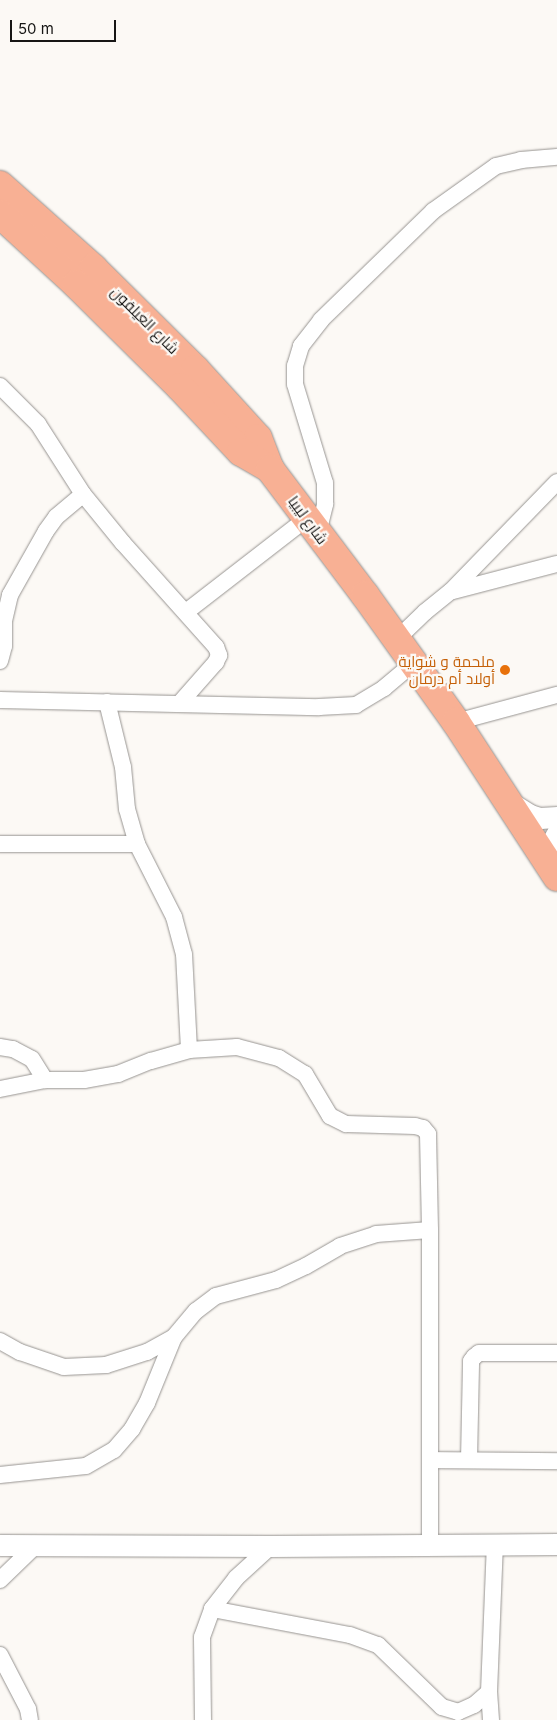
<!DOCTYPE html>
<meta charset="utf-8">
<style>
body{margin:0}
#map{position:relative;width:557px;height:1720px;overflow:hidden;background:#fcf9f5;font-family:Inter,Cairo,sans-serif}
div>[style]{position:absolute}
[style*='--x']{left:calc(var(--x)*1px);top:calc(var(--y)*1px);width:calc(var(--w)*1px);rotate:calc(var(--a)*1deg)}
.roads{filter:drop-shadow(0 0 1px #979491) drop-shadow(0 0 1px #979491)}
.minor>*{height:16px;margin:-8px;padding:0 8px;transform-origin:8px;border-radius:8px;background:#fff}
.tertiary>*{height:21px;margin:-10.5px;padding:0 10.5px;transform-origin:10.5px;border-radius:10.5px;background:#fff}
.trunk>*{height:28px;margin:-14px;padding:0 14px;transform-origin:14px;border-radius:14px;background:#f8b094}
.dots>*{width:14px;height:14px;translate:-50% -50%;box-sizing:border-box;border:2px solid #fcf9f5;border-radius:50%}
span{translate:-50% -50%;white-space:nowrap;text-align:center;line-height:1.15;-webkit-text-stroke:4.5px #fcf9f5;paint-order:stroke}
.street-label{font-size:15px;color:#171615}
.food-label{font-size:15px;color:#c56008}
.right{translate:-100% -50%;text-align:right}
.scale{position:absolute;left:10px;top:20px;width:106px;height:22px;box-sizing:border-box;border:2px solid #171615;border-top:0;padding-left:6px;font-size:15px;line-height:18px;white-space:nowrap;color:#171615;-webkit-text-stroke:4px #fcf9f5;paint-order:stroke}
</style>
<div id="map">
<div class="roads">
<div class="minor">
<div style="--x:0;--y:386;--w:54;--a:45"></div>
<div style="--x:38;--y:424;--w:83;--a:57.3"></div>
<div style="--x:83;--y:494;--w:63;--a:50.8"></div>
<div style="--x:123;--y:543;--w:140;--a:48.2"></div>
<div style="--x:216;--y:647;--w:9;--a:69"></div>
<div style="--x:219;--y:655;--w:8;--a:113"></div>
<div style="--x:216;--y:662;--w:55;--a:131.3"></div>
<div style="--x:318;--y:533;--w:30;--a:-76"></div>
<div style="--x:325;--y:504;--w:21;--a:-90"></div>
<div style="--x:325;--y:483;--w:103;--a:-106.9"></div>
<div style="--x:295;--y:384;--w:18;--a:-90"></div>
<div style="--x:295;--y:366;--w:21;--a:-73"></div>
<div style="--x:301;--y:346;--w:33;--a:-52"></div>
<div style="--x:321;--y:320;--w:156;--a:-44.2"></div>
<div style="--x:433;--y:211;--w:77;--a:-35.5"></div>
<div style="--x:496;--y:166;--w:26;--a:-13"></div>
<div style="--x:521;--y:160;--w:36;--a:-5"></div>
<div style="--x:453;--y:591;--w:107;--a:-14.6"></div>
<div style="--x:186;--y:612;--w:153;--a:-37.8"></div>
<div style="--x:396;--y:640;--w:40;--a:-44"></div>
<div style="--x:425;--y:612;--w:33;--a:-39"></div>
<div style="--x:451;--y:591;--w:152;--a:-45.8"></div>
<div style="--x:0;--y:661;--w:16;--a:-75"></div>
<div style="--x:4;--y:646;--w:25;--a:-90"></div>
<div style="--x:4;--y:621;--w:27;--a:-77"></div>
<div style="--x:10;--y:595;--w:73;--a:-60.6"></div>
<div style="--x:46;--y:531;--w:17;--a:-54"></div>
<div style="--x:56;--y:517;--w:35;--a:-40"></div>
<div style="--x:0;--y:700;--w:319;--a:1.3"></div>
<div style="--x:319;--y:707;--w:37;--a:-3"></div>
<div style="--x:356;--y:705;--w:33;--a:-31"></div>
<div style="--x:384;--y:688;--w:39;--a:-40"></div>
<div style="--x:107;--y:702;--w:67;--a:76.2"></div>
<div style="--x:123;--y:767;--w:42;--a:84.6"></div>
<div style="--x:127;--y:809;--w:36;--a:74"></div>
<div style="--x:137;--y:844;--w:82;--a:63.1"></div>
<div style="--x:174;--y:917;--w:38;--a:75"></div>
<div style="--x:184;--y:954;--w:96;--a:87"></div>
<div style="--x:456;--y:722;--w:105;--a:-15"></div>
<div style="--x:0;--y:844;--w:137;--a:0"></div>
<div style="--x:0;--y:1047;--w:13;--a:9"></div>
<div style="--x:13;--y:1049;--w:21;--a:28"></div>
<div style="--x:32;--y:1059;--w:25;--a:58"></div>
<div style="--x:0;--y:1089;--w:46;--a:-11.3"></div>
<div style="--x:45;--y:1080;--w:39;--a:0"></div>
<div style="--x:84;--y:1080;--w:35;--a:-10"></div>
<div style="--x:118;--y:1074;--w:35;--a:-22"></div>
<div style="--x:151;--y:1061;--w:40;--a:-16"></div>
<div style="--x:189;--y:1050;--w:48;--a:-3.6"></div>
<div style="--x:237;--y:1047;--w:43;--a:14.7"></div>
<div style="--x:279;--y:1058;--w:31;--a:32"></div>
<div style="--x:305;--y:1074;--w:49;--a:59.2"></div>
<div style="--x:330;--y:1116;--w:18;--a:27"></div>
<div style="--x:346;--y:1124;--w:69;--a:1.7"></div>
<div style="--x:415;--y:1126;--w:8;--a:14"></div>
<div style="--x:423;--y:1128;--w:8;--a:50"></div>
<div style="--x:428;--y:1134;--w:96;--a:88.8"></div>
<div style="--x:430;--y:1230;--w:314;--a:90"></div>
<div style="--x:0;--y:1341;--w:23;--a:29"></div>
<div style="--x:20;--y:1352;--w:46;--a:18.8"></div>
<div style="--x:64;--y:1367;--w:42;--a:-2.7"></div>
<div style="--x:106;--y:1365;--w:43;--a:-17.6"></div>
<div style="--x:147;--y:1352;--w:31;--a:-29"></div>
<div style="--x:430;--y:1460;--w:127;--a:0.5"></div>
<div style="--x:469;--y:1460;--w:99;--a:-88.8"></div>
<div style="--x:471;--y:1361;--w:5;--a:-53"></div>
<div style="--x:474;--y:1357;--w:6;--a:-39"></div>
<div style="--x:479;--y:1353;--w:78;--a:0"></div>
<div style="--x:0;--y:1475;--w:86;--a:-6"></div>
<div style="--x:86;--y:1466;--w:32;--a:-30"></div>
<div style="--x:114;--y:1450;--w:28;--a:-49"></div>
<div style="--x:132;--y:1429;--w:30;--a:-60"></div>
<div style="--x:147;--y:1403;--w:71;--a:-67.8"></div>
<div style="--x:174;--y:1337;--w:34;--a:-50"></div>
<div style="--x:196;--y:1311;--w:25;--a:-37"></div>
<div style="--x:216;--y:1296;--w:62;--a:-14.9"></div>
<div style="--x:276;--y:1280;--w:33;--a:-25"></div>
<div style="--x:306;--y:1266;--w:39;--a:-30"></div>
<div style="--x:340;--y:1246;--w:38;--a:-18"></div>
<div style="--x:376;--y:1234;--w:54;--a:-4.2"></div>
<div style="--x:0;--y:1580;--w:50;--a:-44.2"></div>
<div style="--x:212;--y:1609;--w:140;--a:10.7"></div>
<div style="--x:350;--y:1635;--w:30;--a:20"></div>
<div style="--x:378;--y:1645;--w:89;--a:44.1"></div>
<div style="--x:442;--y:1707;--w:17;--a:17"></div>
<div style="--x:458;--y:1712;--w:17;--a:-24"></div>
<div style="--x:474;--y:1705;--w:20;--a:-41"></div>
<div style="--x:0;--y:1655;--w:61;--a:62.6"></div>
<div style="--x:28;--y:1709;--w:11;--a:80"></div>
<div style="--x:203;--y:1720;--w:83;--a:-90.7"></div>
<div style="--x:202;--y:1637;--w:30;--a:-70"></div>
<div style="--x:212;--y:1609;--w:39;--a:-52"></div>
<div style="--x:236;--y:1578;--w:47;--a:-42.4"></div>
<div style="--x:491;--y:1720;--w:28;--a:-94"></div>
<div style="--x:489;--y:1692;--w:148;--a:-87.7"></div>
</div>
<div class="tertiary">
<div style="--x:509;--y:802;--w:25;--a:32"></div>
<div style="--x:530;--y:815;--w:10;--a:17"></div>
<div style="--x:540;--y:818;--w:17;--a:-3"></div>
<div style="--x:551;--y:867;--w:23;--a:-90"></div>
<div style="--x:551;--y:844;--w:13;--a:-61"></div>
<div style="--x:0;--y:1545;--w:271;--a:0.2"></div>
<div style="--x:271;--y:1546;--w:286;--a:-0.4"></div>
</div>
<div class="trunk">
<div style="--x:0;--y:185;--w:125;--a:41.7"></div>
<div style="--x:93;--y:268;--w:144;--a:44.7"></div>
<div style="--x:195;--y:369;--w:93;--a:47.6"></div>
<div style="--x:258;--y:438;--w:33;--a:69"></div>
<div style="--x:0;--y:214;--w:103;--a:42.6"></div>
<div style="--x:76;--y:284;--w:146;--a:44.7"></div>
<div style="--x:180;--y:387;--w:89;--a:46.8"></div>
<div style="--x:241;--y:452;--w:34;--a:30"></div>
<div style="--x:270;--y:469;--w:158;--a:53"></div>
<div style="--x:365;--y:595;--w:156;--a:54.4"></div>
<div style="--x:456;--y:722;--w:185;--a:56.9"></div>
</div>
</div>
<div class="dots">
<div style="left:505px;top:670px;background:#e8710a"></div>
</div>
<div class="street-label">
<span style="left:145px;top:320px;rotate:45deg">شارع العيلفون</span>
<span style="left:308px;top:520px;rotate:54deg">شارع ليبيا</span>
</div>
<div class="food-label">
<span class="right" style="left:495px;top:670px">ملحمة و شواية<br>أولاد أم درمان</span>
</div>
<div class="scale">50 m</div>
</div>
